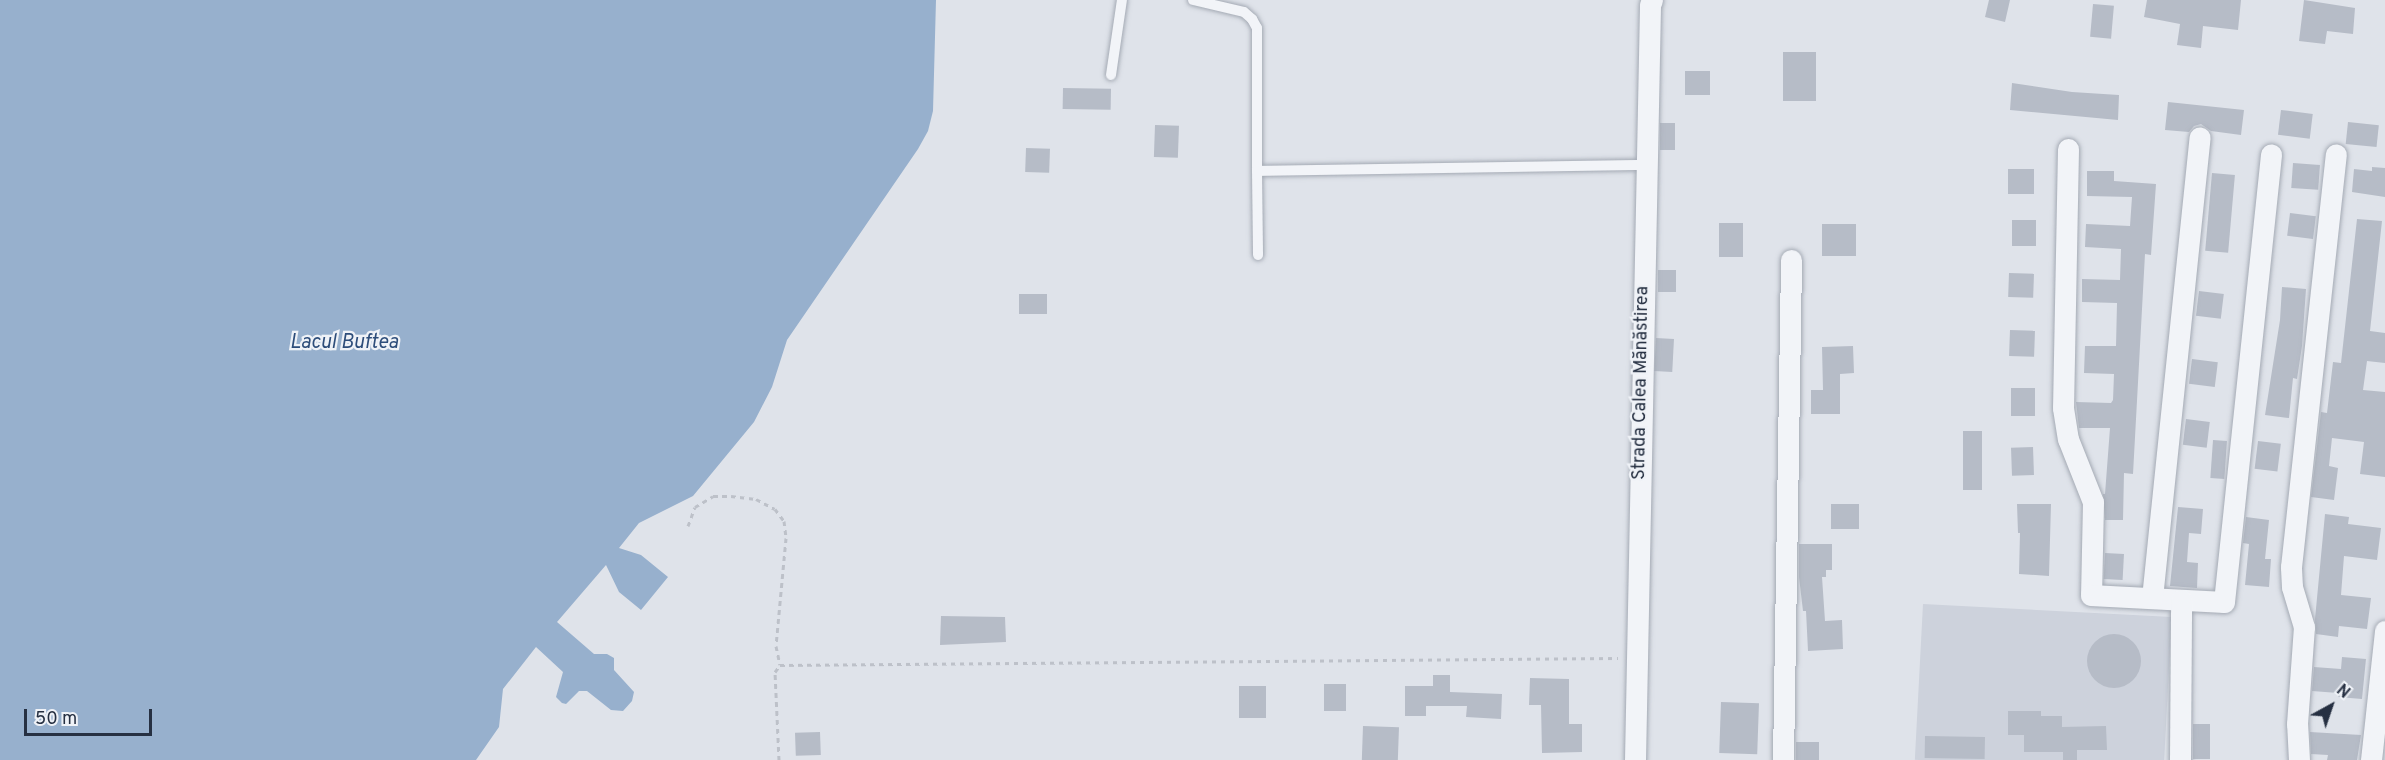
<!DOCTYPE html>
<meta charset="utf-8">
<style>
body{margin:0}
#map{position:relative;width:2385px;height:760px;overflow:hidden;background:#dfe3ea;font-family:Overpass,sans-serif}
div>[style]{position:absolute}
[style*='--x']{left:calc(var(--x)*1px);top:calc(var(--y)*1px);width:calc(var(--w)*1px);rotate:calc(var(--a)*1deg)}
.built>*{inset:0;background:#cdd2dc;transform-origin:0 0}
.water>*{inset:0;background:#97b0cd}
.building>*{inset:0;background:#b6bcc7;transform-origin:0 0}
.round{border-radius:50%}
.path>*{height:3px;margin-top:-1.5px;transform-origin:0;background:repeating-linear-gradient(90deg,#bdc1c9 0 4.5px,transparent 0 9px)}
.roads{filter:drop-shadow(0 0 2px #a4aab4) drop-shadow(0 0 2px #a4aab4)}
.service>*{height:10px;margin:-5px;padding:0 5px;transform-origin:5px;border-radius:5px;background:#f2f4f8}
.minor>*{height:21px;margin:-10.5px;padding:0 10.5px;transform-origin:10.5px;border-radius:10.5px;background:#f2f4f8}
span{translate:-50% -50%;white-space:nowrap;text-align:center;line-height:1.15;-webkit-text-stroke:4.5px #eff2f7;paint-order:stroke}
.street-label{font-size:18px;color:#263042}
.water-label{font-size:20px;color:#2d4d7a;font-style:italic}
.north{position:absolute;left:2301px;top:676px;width:60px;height:60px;-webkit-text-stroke:4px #eff2f7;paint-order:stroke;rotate:40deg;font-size:16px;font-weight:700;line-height:24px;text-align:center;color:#263042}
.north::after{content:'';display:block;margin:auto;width:21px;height:27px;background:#263042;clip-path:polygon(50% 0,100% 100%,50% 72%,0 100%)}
.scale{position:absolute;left:24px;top:709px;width:128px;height:27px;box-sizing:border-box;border:3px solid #263042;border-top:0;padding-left:8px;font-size:18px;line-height:21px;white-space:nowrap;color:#263042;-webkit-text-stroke:4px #eff2f7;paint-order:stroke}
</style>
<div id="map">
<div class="built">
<div style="left:1923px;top:604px;width:249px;height:156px;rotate:3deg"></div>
</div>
<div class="water">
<div style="clip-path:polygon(0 0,936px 0,933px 111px,928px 131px,918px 149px,787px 340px,772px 387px,754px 422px,693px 496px,639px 523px,619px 548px,641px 555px,668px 577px,641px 610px,619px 592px,606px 565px,557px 622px,594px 654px,607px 654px,614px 658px,614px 670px,634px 692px,632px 701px,623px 711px,611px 710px,587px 691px,579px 691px,566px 704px,562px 703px,556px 697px,563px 672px,536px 647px,503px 689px,499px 727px,476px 760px,0 760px)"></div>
</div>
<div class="building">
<div style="clip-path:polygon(1989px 0,2010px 0,2005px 22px,1985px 17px)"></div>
<div style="clip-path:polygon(2147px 0,2241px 0,2238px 30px,2203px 26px,2201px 48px,2177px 45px,2180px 24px,2144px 17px)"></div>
<div style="clip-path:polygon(2304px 0,2355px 8px,2353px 34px,2327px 31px,2325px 44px,2299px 41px)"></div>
<div style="left:2093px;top:4px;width:21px;height:33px;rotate:5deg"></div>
<div style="left:1783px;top:52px;width:33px;height:49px"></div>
<div style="left:1685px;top:71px;width:25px;height:24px"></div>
<div style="clip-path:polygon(2012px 83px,2072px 92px,2119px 95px,2118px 120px,2010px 110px)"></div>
<div style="left:1063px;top:88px;width:48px;height:21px;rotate:1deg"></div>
<div style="clip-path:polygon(2168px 102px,2244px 110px,2241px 135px,2211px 131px,2201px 124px,2194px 126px,2189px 132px,2165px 130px)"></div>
<div style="left:2281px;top:110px;width:32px;height:25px;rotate:7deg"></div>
<div style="left:2348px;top:122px;width:31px;height:22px;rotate:6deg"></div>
<div style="left:1660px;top:123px;width:15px;height:27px"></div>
<div style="left:1155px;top:125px;width:24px;height:32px;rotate:2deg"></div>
<div style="left:1026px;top:148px;width:24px;height:24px;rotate:2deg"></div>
<div style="left:2293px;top:163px;width:27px;height:25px;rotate:4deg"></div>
<div style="clip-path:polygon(2372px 167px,2385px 168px,2385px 197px,2352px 192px,2354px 169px,2372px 171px)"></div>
<div style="left:2008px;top:169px;width:26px;height:25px"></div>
<div style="clip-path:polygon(2087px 171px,2114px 171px,2114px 181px,2156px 184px,2151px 255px,2145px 254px,2133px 474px,2124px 473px,2123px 520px,2105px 520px,2103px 494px,2105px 494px,2110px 428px,2079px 428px,2076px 402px,2111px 403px,2113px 400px,2114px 374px,2084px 373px,2085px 346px,2116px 346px,2117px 303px,2082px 302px,2082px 279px,2120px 280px,2121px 249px,2085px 247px,2086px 224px,2130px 226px,2132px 197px,2087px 196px)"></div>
<div style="left:2212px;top:173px;width:23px;height:78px;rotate:5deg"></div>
<div style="left:2290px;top:213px;width:26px;height:23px;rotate:7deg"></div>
<div style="clip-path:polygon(2357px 219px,2382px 221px,2370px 331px,2385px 333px,2385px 363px,2367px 361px,2363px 390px,2385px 392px,2385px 477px,2360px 474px,2364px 442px,2332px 438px,2329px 466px,2338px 468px,2334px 500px,2311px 497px,2321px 412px,2327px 413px,2333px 362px,2341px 363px)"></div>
<div style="left:2012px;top:220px;width:24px;height:26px"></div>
<div style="left:1719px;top:223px;width:24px;height:34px"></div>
<div style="left:1822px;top:224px;width:34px;height:32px"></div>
<div style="left:1658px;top:270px;width:18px;height:22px"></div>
<div style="left:2009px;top:273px;width:25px;height:24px;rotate:2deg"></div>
<div style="clip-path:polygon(2282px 287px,2306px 289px,2302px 346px,2297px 379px,2293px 378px,2289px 418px,2265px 415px,2280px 320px)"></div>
<div style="left:2199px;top:291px;width:25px;height:25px;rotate:7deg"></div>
<div style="left:1019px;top:294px;width:28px;height:20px"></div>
<div style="left:2010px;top:330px;width:25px;height:26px;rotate:2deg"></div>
<div style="left:1656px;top:338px;width:18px;height:33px;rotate:3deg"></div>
<div style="clip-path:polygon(1853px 346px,1854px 373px,1840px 374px,1840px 414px,1811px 414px,1811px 390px,1823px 390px,1822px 347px)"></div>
<div style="left:2192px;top:359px;width:26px;height:25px;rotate:7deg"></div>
<div style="left:2011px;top:388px;width:24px;height:28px"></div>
<div style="left:2186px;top:419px;width:24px;height:26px;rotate:7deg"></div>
<div style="left:1963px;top:431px;width:19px;height:59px"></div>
<div style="left:2213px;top:440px;width:14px;height:38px;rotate:4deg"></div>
<div style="left:2258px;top:441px;width:23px;height:28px;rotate:7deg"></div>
<div style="left:2033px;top:447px;width:28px;height:22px;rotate:88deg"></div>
<div style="left:1859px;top:504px;width:25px;height:28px;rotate:90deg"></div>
<div style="clip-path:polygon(2017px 504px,2051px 504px,2049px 576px,2019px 574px,2020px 533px,2018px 533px)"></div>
<div style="clip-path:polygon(2178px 507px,2203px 509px,2201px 534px,2189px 533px,2187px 562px,2198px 563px,2197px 588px,2170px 586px)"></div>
<div style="clip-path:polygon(2325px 514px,2349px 517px,2348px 524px,2381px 528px,2377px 560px,2344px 556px,2341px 595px,2371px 598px,2367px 629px,2339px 626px,2338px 637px,2316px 634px,2315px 619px)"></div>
<div style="clip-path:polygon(2246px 517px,2269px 520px,2265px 559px,2271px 559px,2269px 587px,2245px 585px,2249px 544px,2243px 543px)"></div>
<div style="clip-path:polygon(1799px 544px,1832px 544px,1832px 570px,1826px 570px,1826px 577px,1822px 577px,1825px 621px,1842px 620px,1843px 649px,1808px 651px,1806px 611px,1803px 611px,1799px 577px)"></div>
<div style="left:2105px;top:553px;width:19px;height:26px;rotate:3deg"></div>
<div style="clip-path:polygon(941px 616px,1005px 617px,1006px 642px,940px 645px)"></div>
<div class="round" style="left:2087px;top:634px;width:54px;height:54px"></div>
<div style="clip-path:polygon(2342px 657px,2366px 659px,2362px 699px,2338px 697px,2338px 693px,2312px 691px,2314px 667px,2341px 669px)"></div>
<div style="clip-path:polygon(1433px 675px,1450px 675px,1450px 692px,1502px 694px,1501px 719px,1466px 717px,1467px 706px,1426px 706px,1426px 716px,1405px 716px,1405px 686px,1433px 686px)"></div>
<div style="clip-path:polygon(1530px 678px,1569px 679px,1569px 724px,1582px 724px,1582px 752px,1542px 753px,1541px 705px,1529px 705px)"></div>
<div style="left:1324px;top:684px;width:22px;height:27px"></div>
<div style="left:1239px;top:686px;width:27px;height:32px"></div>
<div style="left:1721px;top:702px;width:38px;height:51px;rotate:2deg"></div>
<div style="clip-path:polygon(2008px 711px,2041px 711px,2041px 716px,2062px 716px,2062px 727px,2106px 726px,2107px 750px,2077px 750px,2077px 760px,2063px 760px,2063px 752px,2024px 752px,2024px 735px,2008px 735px)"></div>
<div style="left:2193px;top:724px;width:17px;height:35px"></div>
<div style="left:1363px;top:726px;width:36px;height:34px;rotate:2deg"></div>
<div style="left:820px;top:732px;width:23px;height:25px;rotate:88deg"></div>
<div style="clip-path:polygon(2310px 732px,2361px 735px,2357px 760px,2327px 760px,2328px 755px,2311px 754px)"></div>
<div style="left:1925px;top:736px;width:60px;height:22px;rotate:1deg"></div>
<div style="left:1796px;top:742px;width:23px;height:18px"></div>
</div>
<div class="path">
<div style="--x:688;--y:526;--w:20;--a:-70"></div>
<div style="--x:695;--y:507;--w:21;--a:-31"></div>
<div style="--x:713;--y:496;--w:18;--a:0"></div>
<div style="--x:731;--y:496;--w:25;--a:7"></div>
<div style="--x:756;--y:499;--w:21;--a:28"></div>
<div style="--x:775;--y:509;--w:15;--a:53"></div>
<div style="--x:784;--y:521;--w:17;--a:83"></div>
<div style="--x:786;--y:538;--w:108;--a:95.3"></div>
<div style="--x:776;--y:646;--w:19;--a:78"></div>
<div style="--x:779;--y:760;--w:88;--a:-92.6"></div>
<div style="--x:775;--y:672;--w:9;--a:-54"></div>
<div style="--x:780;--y:665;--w:838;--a:-0.48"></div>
</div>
<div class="roads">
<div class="service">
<div style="--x:1193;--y:0;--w:52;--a:13.2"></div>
<div style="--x:1244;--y:12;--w:11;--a:41"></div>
<div style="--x:1252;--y:19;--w:10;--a:61"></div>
<div style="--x:1257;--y:28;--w:143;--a:90"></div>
<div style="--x:1257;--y:171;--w:390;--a:-0.9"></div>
<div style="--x:1111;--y:75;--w:76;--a:-81.7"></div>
<div style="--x:1257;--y:171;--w:84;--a:89.3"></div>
</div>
<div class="minor">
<div style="--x:2068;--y:149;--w:259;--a:91.1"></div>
<div style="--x:2063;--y:408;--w:31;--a:81"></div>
<div style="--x:2068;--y:439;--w:68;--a:68.4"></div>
<div style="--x:2093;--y:502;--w:93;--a:91.2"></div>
<div style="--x:2091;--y:595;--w:133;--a:3"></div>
<div style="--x:2224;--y:602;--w:450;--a:-84"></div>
<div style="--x:2152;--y:598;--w:463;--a:-84.1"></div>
<div style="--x:1635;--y:760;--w:755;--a:-88.86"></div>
<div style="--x:1650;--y:5;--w:5;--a:-68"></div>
<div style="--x:1783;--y:760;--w:500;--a:-89.08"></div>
<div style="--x:2180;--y:760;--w:160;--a:-89.6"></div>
<div style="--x:2299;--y:760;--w:36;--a:-93"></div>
<div style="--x:2297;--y:724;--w:97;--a:-85.9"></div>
<div style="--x:2304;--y:627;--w:42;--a:-106.7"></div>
<div style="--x:2292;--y:587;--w:20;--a:-93"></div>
<div style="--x:2291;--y:567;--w:415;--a:-83.8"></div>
<div style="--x:2371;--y:760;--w:130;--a:-83.8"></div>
</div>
</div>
<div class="street-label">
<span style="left:1642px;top:383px;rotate:-89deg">Strada Calea Mănăstirea</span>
</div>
<div class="water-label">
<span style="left:344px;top:343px">Lacul Buftea</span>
</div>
<div class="north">N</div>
<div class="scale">50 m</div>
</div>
